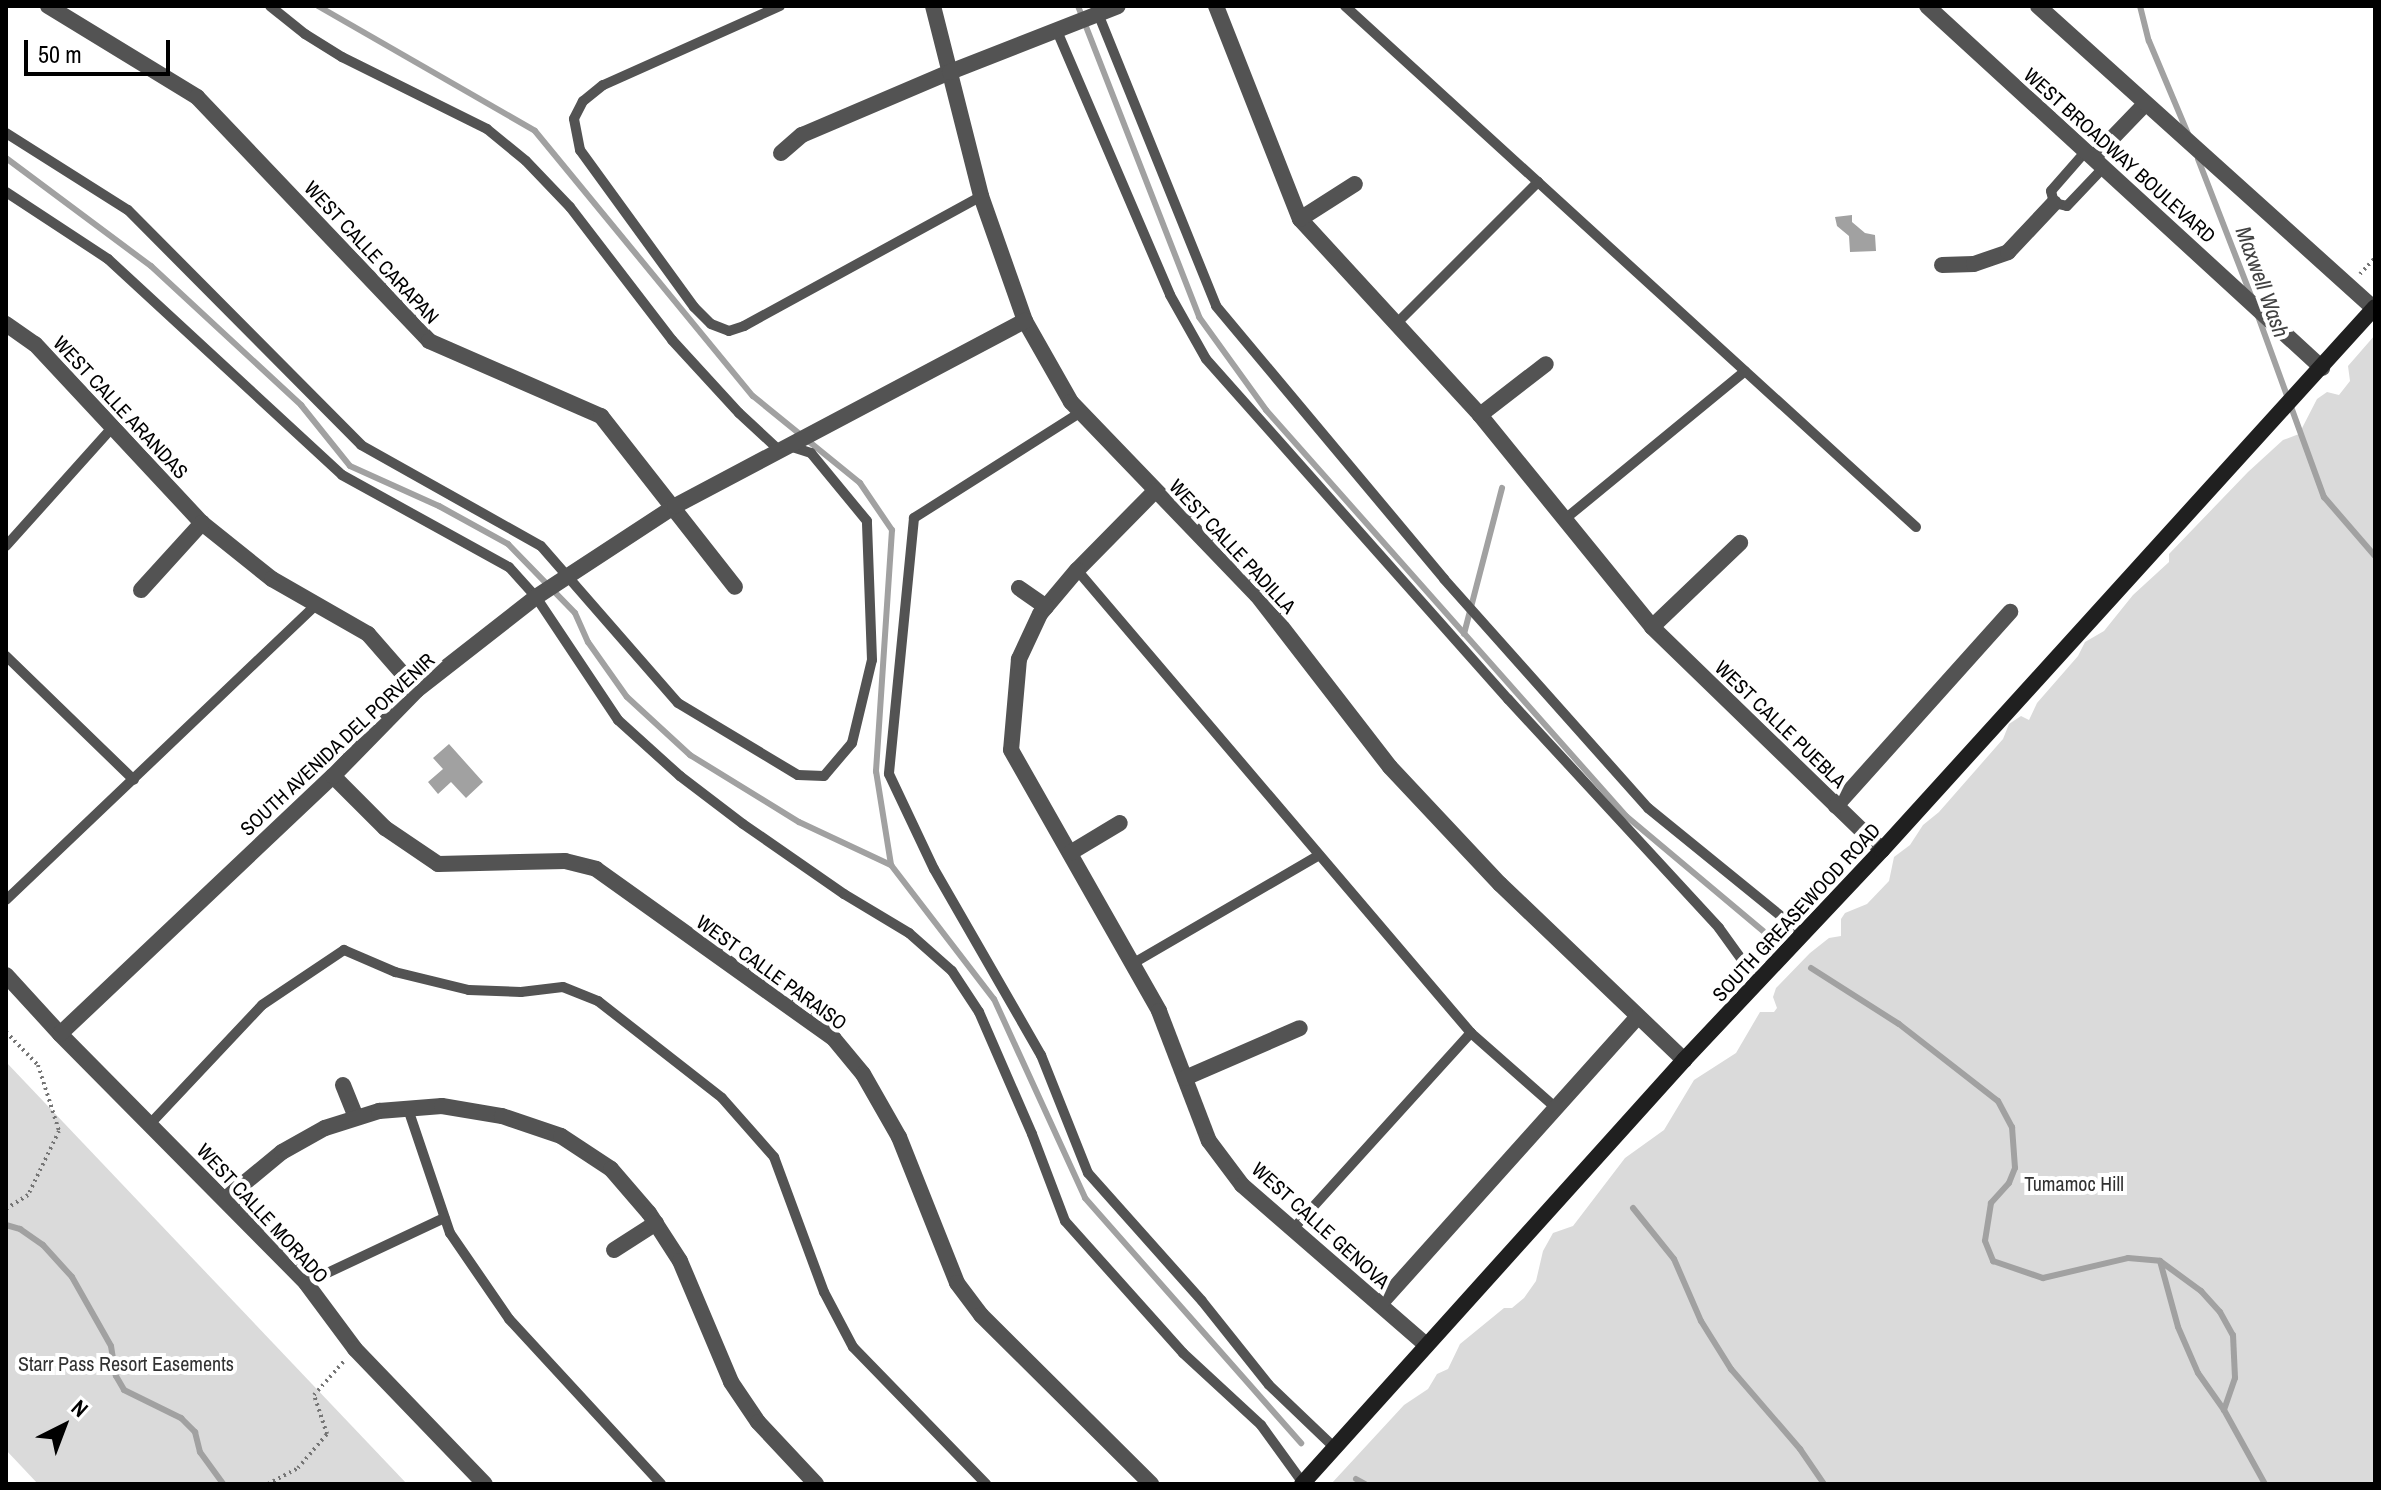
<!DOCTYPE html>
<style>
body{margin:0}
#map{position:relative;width:2381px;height:1490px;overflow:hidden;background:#fff;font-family:"Archivo Narrow",sans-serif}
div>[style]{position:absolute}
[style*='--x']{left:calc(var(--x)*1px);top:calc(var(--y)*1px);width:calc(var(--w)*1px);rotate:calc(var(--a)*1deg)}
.green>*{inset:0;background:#dadada}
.water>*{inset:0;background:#a1a1a1}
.stream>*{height:6px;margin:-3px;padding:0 3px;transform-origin:3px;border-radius:3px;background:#a1a1a1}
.path>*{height:4px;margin-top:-2px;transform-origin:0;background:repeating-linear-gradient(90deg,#757575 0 2px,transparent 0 6px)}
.service>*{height:10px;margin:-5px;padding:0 5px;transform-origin:5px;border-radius:5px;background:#535353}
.minor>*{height:16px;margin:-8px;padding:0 8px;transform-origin:8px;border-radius:8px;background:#535353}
.tertiary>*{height:16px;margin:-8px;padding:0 8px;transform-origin:8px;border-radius:8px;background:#535353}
.secondary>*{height:16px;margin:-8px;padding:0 8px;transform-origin:8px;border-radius:8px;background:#202020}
span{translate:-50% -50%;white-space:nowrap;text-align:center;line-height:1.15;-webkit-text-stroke:8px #fff;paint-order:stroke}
.street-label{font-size:20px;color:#000}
.park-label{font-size:20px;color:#313131}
.water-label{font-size:22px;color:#424242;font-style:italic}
.frame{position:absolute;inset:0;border:8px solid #000;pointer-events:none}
.north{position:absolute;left:24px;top:1386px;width:80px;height:80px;-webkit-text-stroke:6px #fff;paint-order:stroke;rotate:42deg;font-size:22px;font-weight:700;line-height:32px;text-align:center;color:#000}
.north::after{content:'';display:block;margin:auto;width:28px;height:36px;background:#000;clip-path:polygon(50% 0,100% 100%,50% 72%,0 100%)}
.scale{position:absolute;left:24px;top:40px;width:146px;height:36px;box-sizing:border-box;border:4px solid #000;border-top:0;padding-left:10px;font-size:24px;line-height:28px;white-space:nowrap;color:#000;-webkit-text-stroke:6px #fff;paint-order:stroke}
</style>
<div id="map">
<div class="green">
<div style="clip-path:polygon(2375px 335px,2375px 1484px,1331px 1484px,1404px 1405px,1428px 1389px,1437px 1374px,1448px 1369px,1460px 1344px,1504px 1308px,1512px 1308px,1524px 1298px,1536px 1281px,1543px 1251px,1553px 1233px,1573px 1226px,1625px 1158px,1664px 1130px,1694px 1080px,1736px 1053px,1760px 1012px,1774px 1012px,1777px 1008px,1773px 997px,1776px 988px,1810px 953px,1829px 938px,1841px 936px,1841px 919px,1845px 913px,1867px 904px,1889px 881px,1894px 857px,1910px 845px,1923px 825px,1939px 812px,2003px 739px,2009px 724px,2021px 716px,2029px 720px,2037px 703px,2078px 656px,2085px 642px,2104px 631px,2133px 595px,2169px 562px,2169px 554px,2248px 472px,2283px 440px,2299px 434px,2317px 399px,2327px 392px,2339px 395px,2350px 381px,2348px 366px)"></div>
<div style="clip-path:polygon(6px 1062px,407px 1484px,38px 1484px,6px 1450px)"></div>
</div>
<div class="water">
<div style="clip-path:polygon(1852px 215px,1852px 222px,1865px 233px,1875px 235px,1876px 251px,1850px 252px,1849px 236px,1837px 226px,1835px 217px)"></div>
<div style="clip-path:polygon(449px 744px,483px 782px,466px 798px,451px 782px,438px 794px,428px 782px,443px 769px,433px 758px)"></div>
</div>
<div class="stream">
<div style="--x:318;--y:6;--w:250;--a:29.9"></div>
<div style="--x:535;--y:131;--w:343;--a:50.6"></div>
<div style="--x:753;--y:396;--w:138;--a:39.1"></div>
<div style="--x:860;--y:483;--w:57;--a:55.8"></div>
<div style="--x:892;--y:530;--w:242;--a:93.8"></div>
<div style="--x:876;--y:771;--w:95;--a:80.9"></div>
<div style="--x:1078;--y:6;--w:334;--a:68.7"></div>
<div style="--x:1199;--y:317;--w:115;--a:54.2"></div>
<div style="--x:1266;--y:410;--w:543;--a:48.44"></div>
<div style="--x:1626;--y:816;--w:185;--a:40"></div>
<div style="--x:2140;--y:6;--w:36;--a:76"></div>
<div style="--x:2149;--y:41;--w:101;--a:67.2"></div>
<div style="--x:6;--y:158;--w:181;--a:36.7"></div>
<div style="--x:151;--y:266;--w:205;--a:42.8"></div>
<div style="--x:301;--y:405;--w:78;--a:51.2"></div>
<div style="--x:350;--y:466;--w:98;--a:24.2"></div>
<div style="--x:439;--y:506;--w:79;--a:28.8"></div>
<div style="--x:508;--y:544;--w:96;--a:45.8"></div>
<div style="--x:575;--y:613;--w:32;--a:66"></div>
<div style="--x:588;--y:642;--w:67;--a:54.7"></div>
<div style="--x:627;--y:697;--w:86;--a:42.6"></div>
<div style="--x:690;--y:755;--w:128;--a:31.6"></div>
<div style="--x:799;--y:822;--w:102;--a:25.1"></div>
<div style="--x:891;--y:865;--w:169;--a:52.5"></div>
<div style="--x:994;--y:999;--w:219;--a:65.4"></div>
<div style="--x:1085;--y:1198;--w:327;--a:48.6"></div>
<div style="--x:2198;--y:159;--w:149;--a:68.8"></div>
<div style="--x:2258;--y:316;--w:193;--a:70"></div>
<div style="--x:2324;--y:497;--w:78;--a:49.2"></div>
<div style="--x:1464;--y:634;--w:151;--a:-75.4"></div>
<div style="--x:1811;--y:968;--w:104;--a:32.5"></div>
<div style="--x:1899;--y:1024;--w:125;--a:37.9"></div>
<div style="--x:1998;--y:1101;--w:30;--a:62"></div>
<div style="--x:2012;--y:1127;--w:41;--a:85.8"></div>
<div style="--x:2015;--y:1168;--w:16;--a:112"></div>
<div style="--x:2009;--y:1183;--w:27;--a:132"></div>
<div style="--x:1991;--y:1203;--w:38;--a:99"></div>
<div style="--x:1985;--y:1241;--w:22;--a:68"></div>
<div style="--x:1993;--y:1261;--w:53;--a:18.8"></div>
<div style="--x:2043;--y:1278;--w:87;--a:-13.2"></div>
<div style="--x:2128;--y:1258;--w:32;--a:5"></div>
<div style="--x:2160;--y:1261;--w:51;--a:36.2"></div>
<div style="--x:2201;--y:1291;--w:28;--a:48"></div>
<div style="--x:2220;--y:1312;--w:26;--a:61"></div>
<div style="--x:2233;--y:1335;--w:43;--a:87.3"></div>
<div style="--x:2235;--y:1378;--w:34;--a:109"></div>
<div style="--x:2224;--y:1410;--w:85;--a:61"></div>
<div style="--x:1633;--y:1208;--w:65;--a:51.2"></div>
<div style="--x:1674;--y:1259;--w:68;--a:66.5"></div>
<div style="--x:1701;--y:1321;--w:57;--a:58"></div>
<div style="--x:1731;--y:1369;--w:106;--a:49.2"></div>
<div style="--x:1800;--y:1449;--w:42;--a:55.6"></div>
<div style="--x:6;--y:1225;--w:15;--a:16"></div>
<div style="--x:20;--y:1229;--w:28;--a:35"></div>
<div style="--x:43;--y:1245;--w:43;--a:47.8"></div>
<div style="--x:72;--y:1277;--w:79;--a:60.5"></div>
<div style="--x:111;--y:1346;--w:30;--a:81"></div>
<div style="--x:116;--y:1376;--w:16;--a:60"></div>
<div style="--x:124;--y:1390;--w:64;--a:26.2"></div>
<div style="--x:181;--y:1418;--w:20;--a:45"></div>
<div style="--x:195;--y:1432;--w:21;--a:76"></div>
<div style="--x:200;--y:1452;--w:39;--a:54"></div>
<div style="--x:2160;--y:1261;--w:68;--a:74.7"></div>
<div style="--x:2178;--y:1327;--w:50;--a:66.5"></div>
<div style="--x:2198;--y:1373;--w:45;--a:54.9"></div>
<div style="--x:1356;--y:1479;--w:10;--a:29"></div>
</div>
<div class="path">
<div style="--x:2360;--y:274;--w:22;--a:-47"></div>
<div style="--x:6;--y:1032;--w:46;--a:45.9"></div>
<div style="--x:38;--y:1065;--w:69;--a:72.3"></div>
<div style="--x:59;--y:1131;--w:71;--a:115.8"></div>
<div style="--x:28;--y:1195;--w:26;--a:148"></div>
<div style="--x:268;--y:1484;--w:34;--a:-28"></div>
<div style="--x:298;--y:1468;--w:45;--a:-49.5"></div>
<div style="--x:327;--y:1434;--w:41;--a:-108.4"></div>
<div style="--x:314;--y:1395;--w:47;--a:-48.5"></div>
</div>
<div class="service">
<div style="--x:270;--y:6;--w:45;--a:38.7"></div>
<div style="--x:305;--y:34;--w:44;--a:31.9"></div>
<div style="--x:342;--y:57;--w:162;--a:26.4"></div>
<div style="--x:487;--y:129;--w:50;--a:39.4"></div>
<div style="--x:526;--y:161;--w:64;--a:46.3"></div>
<div style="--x:570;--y:207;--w:168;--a:52.5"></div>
<div style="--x:672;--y:340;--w:99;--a:47.5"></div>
<div style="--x:739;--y:413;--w:56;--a:42.8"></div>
<div style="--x:780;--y:6;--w:194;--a:155.9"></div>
<div style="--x:603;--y:85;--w:26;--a:141"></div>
<div style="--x:583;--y:101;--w:20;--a:117"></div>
<div style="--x:574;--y:119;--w:32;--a:79"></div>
<div style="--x:580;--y:150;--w:194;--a:54"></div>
<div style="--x:694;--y:307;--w:24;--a:45"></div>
<div style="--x:711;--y:324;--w:19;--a:21"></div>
<div style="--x:729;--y:331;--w:16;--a:-18"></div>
<div style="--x:744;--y:326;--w:270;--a:-28.7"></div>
<div style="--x:1095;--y:6;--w:323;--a:68"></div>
<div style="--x:1216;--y:306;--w:356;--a:50.1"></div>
<div style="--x:1444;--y:579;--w:307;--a:48.3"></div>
<div style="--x:1648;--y:808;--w:200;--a:39.1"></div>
<div style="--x:1345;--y:6;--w:773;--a:42.38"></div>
<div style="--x:1057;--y:31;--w:287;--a:66.8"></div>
<div style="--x:1170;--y:295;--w:73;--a:60.6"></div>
<div style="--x:1206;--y:359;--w:455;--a:48.4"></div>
<div style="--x:1508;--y:699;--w:311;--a:47.3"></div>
<div style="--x:1719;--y:928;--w:67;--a:54.2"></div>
<div style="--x:6;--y:133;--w:144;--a:32.3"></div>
<div style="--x:128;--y:210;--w:331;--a:45.2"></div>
<div style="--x:361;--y:445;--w:206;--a:29.3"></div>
<div style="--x:541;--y:546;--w:208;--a:48.9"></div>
<div style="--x:678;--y:703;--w:140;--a:31"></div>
<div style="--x:798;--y:775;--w:26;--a:2"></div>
<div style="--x:824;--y:776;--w:43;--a:-49.7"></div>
<div style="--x:852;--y:743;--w:85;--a:-76.5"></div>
<div style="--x:872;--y:660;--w:139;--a:-92.1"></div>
<div style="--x:867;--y:521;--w:88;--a:-129.5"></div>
<div style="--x:811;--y:453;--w:23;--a:-162"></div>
<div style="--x:2086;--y:151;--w:53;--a:131.2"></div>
<div style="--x:2051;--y:191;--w:12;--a:76"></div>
<div style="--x:2054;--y:203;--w:13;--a:13"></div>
<div style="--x:2067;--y:206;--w:54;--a:-46.5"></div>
<div style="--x:6;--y:192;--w:122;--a:33.3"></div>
<div style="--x:108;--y:259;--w:318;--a:42.7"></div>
<div style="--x:342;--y:475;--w:191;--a:28.9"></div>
<div style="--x:509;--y:567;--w:40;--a:48"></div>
<div style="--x:536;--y:597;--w:148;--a:56.3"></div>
<div style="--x:618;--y:720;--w:84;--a:42.1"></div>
<div style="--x:680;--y:776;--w:79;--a:37.3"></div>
<div style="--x:743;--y:824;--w:123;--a:34.7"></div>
<div style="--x:844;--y:894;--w:76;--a:31"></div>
<div style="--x:909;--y:933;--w:57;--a:41.5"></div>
<div style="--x:952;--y:971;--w:49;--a:56.6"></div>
<div style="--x:979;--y:1012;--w:133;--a:66.5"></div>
<div style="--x:1032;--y:1134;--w:93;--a:69.2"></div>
<div style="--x:1065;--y:1221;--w:177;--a:48.2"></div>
<div style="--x:1183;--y:1353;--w:106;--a:42.7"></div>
<div style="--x:1261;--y:1425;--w:72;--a:54.1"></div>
<div style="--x:1396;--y:324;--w:201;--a:-45"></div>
<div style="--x:1081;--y:412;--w:198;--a:147.6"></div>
<div style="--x:914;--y:518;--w:257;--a:95.6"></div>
<div style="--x:889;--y:774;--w:105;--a:64.7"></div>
<div style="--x:934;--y:869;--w:215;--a:60.1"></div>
<div style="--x:1041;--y:1055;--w:127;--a:68.3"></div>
<div style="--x:1088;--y:1173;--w:171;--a:48.3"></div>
<div style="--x:1202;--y:1301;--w:107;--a:51.4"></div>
<div style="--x:1269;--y:1385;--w:91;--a:43.7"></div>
<div style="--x:1565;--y:519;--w:233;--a:-39.4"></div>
<div style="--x:6;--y:546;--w:159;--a:-48.1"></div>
<div style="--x:1077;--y:570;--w:608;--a:49.6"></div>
<div style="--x:6;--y:656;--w:178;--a:44.1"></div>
<div style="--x:6;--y:900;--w:427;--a:-43.6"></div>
<div style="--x:1132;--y:964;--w:216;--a:-30.2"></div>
<div style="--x:408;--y:1109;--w:131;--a:71.3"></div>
<div style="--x:450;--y:1233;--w:104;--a:55.5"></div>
<div style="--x:509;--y:1319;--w:224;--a:47.3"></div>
<div style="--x:150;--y:1124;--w:163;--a:-46.7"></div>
<div style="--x:262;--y:1005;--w:99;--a:-33.9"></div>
<div style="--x:344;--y:950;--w:56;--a:23.3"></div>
<div style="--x:395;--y:972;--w:76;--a:13.7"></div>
<div style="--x:469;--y:990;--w:52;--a:2.2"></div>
<div style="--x:521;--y:992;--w:42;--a:-6.8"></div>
<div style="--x:563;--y:987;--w:38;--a:22"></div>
<div style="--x:598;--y:1001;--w:157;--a:38"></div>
<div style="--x:722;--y:1098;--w:79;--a:48.6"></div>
<div style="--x:774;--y:1157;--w:144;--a:69.7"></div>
<div style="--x:824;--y:1292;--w:62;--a:62.2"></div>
<div style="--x:853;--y:1347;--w:191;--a:45.8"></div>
<div style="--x:1293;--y:1229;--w:265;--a:-47.8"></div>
<div style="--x:1471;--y:1033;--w:113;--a:41.4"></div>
<div style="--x:306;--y:1283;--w:153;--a:-25.2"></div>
</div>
<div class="minor">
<div style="--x:48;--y:6;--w:175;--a:31.4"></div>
<div style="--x:197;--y:97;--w:337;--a:46.4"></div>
<div style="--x:429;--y:341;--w:188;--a:23.6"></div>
<div style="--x:601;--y:416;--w:217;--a:51.9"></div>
<div style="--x:933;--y:6;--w:196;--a:75.8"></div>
<div style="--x:981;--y:196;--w:133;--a:70.6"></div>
<div style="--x:1025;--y:321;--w:93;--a:60.4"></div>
<div style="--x:1071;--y:402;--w:268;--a:46.1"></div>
<div style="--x:1257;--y:595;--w:217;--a:52.3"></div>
<div style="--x:1390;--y:767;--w:161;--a:46.8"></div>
<div style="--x:1500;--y:884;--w:255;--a:43.7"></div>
<div style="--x:1216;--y:6;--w:229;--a:68.5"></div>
<div style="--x:1300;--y:219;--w:266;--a:47.4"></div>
<div style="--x:1480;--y:415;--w:273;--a:50.9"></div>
<div style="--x:1652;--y:627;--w:320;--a:44.1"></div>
<div style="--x:781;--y:153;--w:28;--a:-41"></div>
<div style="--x:802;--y:135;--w:161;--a:-23.1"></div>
<div style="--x:950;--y:72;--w:180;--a:-21.4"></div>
<div style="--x:2094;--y:157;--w:74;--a:-46.1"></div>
<div style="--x:1300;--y:219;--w:65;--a:-32.5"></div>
<div style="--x:1942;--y:265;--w:32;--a:-2"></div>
<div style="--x:1974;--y:264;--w:36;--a:-19"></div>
<div style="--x:2008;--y:252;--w:67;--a:-46.8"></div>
<div style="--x:6;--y:324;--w:35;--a:35"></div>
<div style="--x:35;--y:344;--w:245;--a:47"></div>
<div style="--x:202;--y:523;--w:90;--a:38.7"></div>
<div style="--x:272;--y:579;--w:111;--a:29.8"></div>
<div style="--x:368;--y:634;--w:74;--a:48.8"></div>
<div style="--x:1480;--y:415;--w:83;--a:-37.7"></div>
<div style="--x:1155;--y:491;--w:111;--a:134.6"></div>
<div style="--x:1077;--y:570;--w:57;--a:130.1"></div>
<div style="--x:1040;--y:614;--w:50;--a:115"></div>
<div style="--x:1019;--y:659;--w:91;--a:95"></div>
<div style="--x:1011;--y:750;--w:300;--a:60.4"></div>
<div style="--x:1159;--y:1011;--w:139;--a:69"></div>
<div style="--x:1209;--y:1141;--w:55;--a:53.1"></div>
<div style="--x:1242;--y:1185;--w:244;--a:41"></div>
<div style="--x:1019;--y:588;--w:33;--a:35"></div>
<div style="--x:141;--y:590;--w:91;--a:-47.7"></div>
<div style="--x:1652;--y:627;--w:122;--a:-43.7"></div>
<div style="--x:333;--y:776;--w:74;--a:45"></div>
<div style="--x:385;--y:828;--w:64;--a:34.2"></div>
<div style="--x:438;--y:864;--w:127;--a:-1.4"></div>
<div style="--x:565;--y:861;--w:32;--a:14"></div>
<div style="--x:596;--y:869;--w:292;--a:35.5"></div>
<div style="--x:834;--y:1039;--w:45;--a:50.4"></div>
<div style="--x:863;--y:1074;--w:73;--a:60.3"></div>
<div style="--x:899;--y:1137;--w:157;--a:68.3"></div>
<div style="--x:957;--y:1283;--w:40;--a:53"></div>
<div style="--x:981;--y:1315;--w:240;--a:44.8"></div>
<div style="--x:1836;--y:806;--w:261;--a:-48.1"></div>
<div style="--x:1070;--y:853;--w:58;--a:-31"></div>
<div style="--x:6;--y:975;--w:80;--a:47.5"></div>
<div style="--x:60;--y:1034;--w:350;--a:45.3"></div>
<div style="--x:306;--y:1283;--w:82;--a:53.4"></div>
<div style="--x:355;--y:1349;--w:187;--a:46.1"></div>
<div style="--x:60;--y:1034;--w:376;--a:-43.4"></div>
<div style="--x:333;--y:776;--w:120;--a:-45.7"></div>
<div style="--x:417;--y:690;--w:151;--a:-38"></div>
<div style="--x:536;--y:597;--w:166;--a:-33.2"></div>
<div style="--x:675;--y:506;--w:396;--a:-27.9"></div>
<div style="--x:1185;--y:1078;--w:125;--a:-23.5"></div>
<div style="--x:343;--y:1085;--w:35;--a:68"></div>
<div style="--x:225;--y:1199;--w:74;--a:-39.5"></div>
<div style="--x:282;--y:1152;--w:49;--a:-29.2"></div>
<div style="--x:325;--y:1128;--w:57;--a:-17.5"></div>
<div style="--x:379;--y:1111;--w:63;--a:-4.5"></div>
<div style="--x:442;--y:1106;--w:61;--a:9.5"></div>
<div style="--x:502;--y:1116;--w:62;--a:18.7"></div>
<div style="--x:561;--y:1136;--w:60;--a:33.4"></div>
<div style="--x:611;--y:1169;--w:58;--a:49.2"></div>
<div style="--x:649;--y:1213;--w:57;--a:57.1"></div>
<div style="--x:680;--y:1261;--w:131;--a:67.1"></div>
<div style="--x:731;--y:1382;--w:48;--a:56"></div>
<div style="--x:758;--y:1422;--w:85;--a:46.9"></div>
<div style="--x:614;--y:1250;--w:50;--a:-32.7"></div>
<div style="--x:1380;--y:1304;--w:385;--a:-48.1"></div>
</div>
<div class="tertiary">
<div style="--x:1927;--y:6;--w:536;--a:42.5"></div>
<div style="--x:2038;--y:6;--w:452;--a:42"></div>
</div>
<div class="secondary">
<div style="--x:1302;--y:1484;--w:571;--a:-47.98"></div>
<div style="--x:1684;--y:1060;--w:289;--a:-46.7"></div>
<div style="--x:1882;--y:850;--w:733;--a:-47.76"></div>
</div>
<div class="street-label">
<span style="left:2120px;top:155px;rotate:42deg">WEST BROADWAY BOULEVARD</span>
<span style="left:372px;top:252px;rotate:47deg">WEST CALLE CARAPAN</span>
<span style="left:121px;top:407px;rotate:47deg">WEST CALLE ARANDAS</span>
<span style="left:1233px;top:546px;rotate:47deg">WEST CALLE PADILLA</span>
<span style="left:1781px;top:724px;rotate:44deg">WEST CALLE PUEBLA</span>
<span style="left:337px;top:744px;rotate:-43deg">SOUTH AVENIDA DEL PORVENIR</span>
<span style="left:1796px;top:912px;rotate:-47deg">SOUTH GREASEWOOD ROAD</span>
<span style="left:772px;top:972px;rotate:36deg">WEST CALLE PARAISO</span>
<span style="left:263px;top:1213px;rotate:47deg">WEST CALLE MORADO</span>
<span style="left:1321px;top:1225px;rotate:42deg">WEST CALLE GENOVA</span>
</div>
<div class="park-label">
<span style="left:2074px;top:1183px">Tumamoc Hill</span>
<span style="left:126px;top:1363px">Starr Pass Resort Easements</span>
</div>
<div class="water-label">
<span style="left:2262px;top:282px;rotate:70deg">Maxwell Wash</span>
</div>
<div class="frame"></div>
<div class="north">N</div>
<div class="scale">50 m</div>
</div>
